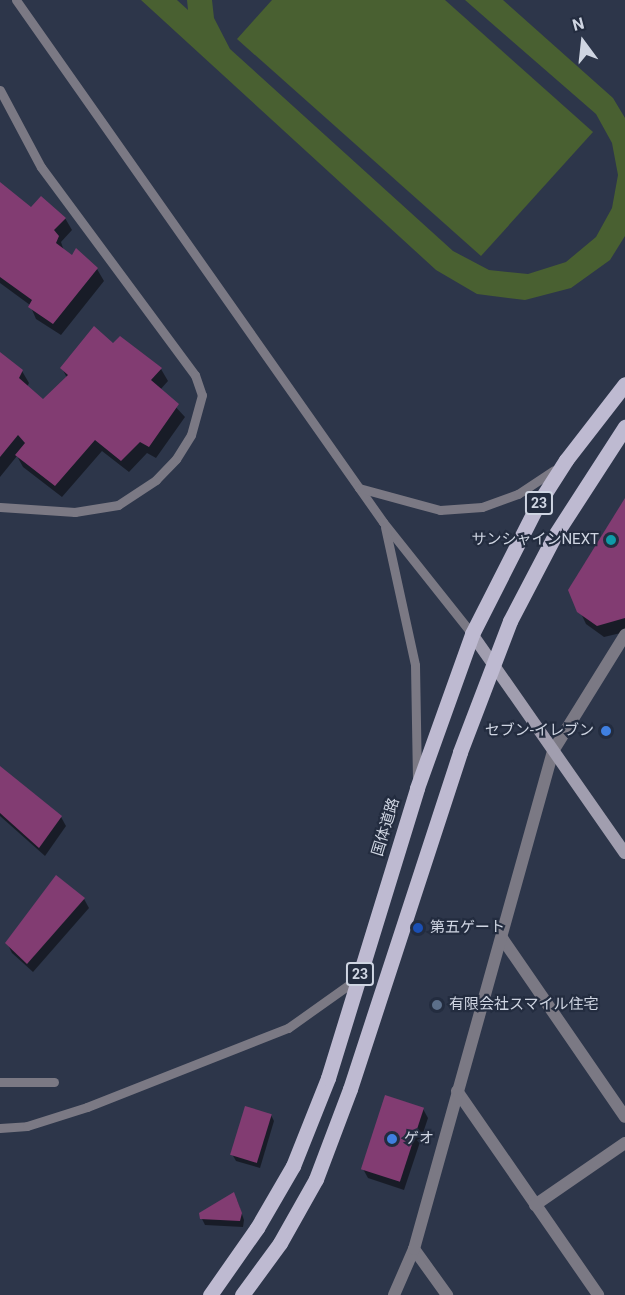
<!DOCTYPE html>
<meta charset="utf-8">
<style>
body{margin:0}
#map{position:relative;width:625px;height:1295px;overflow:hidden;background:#2d364a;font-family:Roboto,"Noto Sans JP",sans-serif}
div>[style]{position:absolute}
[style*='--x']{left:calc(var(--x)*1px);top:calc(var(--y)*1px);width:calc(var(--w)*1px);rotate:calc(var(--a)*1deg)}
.green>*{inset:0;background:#496031}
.shadow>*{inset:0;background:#0007}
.building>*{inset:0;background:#823c72;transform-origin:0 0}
.lane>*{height:9px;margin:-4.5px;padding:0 4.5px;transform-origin:4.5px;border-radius:4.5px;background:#7b7984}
.street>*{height:12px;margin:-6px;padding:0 6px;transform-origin:6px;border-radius:6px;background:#7b7984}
.secondary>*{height:12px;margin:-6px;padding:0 6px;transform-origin:6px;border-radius:6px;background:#a19eaf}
.primary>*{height:15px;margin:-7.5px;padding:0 7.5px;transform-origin:7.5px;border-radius:7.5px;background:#bebad1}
.dots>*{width:16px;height:16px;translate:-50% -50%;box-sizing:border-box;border:3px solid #232c3f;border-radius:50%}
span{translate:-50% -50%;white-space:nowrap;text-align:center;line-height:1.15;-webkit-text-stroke:4.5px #232c3f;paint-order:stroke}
.shield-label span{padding:2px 4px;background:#232c3f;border:2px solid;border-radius:4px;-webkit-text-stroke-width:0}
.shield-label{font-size:14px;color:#cfd5e2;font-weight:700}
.poi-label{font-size:15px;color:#cfd5e2}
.right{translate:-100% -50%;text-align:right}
.left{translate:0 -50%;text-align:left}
.street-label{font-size:15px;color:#cfd5e2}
.north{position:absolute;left:553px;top:12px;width:60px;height:60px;-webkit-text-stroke:4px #232c3f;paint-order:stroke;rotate:345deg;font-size:16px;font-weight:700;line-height:24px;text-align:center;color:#cfd5e2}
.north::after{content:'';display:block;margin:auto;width:21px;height:27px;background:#cfd5e2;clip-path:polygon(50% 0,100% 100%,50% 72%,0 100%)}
</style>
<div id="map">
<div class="green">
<div style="clip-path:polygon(141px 0,177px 0,188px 10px,187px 0,212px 0,214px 18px,230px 49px,453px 251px,489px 270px,528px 274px,566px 262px,596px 237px,612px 208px,618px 175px,612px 143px,596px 114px,465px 0,503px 0,613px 98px,625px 118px,625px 236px,610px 260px,571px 288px,525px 300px,477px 294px,436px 270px)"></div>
<div style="clip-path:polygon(272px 0,445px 0,593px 132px,481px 256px,237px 39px)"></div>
</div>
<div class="shadow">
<div style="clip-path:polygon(0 184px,31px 209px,65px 218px,72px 230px,61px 242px,64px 251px,97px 269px,104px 281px,61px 335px,36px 319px,30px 305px,0 283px)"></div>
<div style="clip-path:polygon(120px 338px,161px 369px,168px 381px,160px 390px,185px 417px,156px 458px,147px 453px,129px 472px,102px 451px,62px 497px,23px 467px,17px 456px,0 477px,0 354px,22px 371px,29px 383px,27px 387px,44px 401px,67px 378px,62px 368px,113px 345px)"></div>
<div style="clip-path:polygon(625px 501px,625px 632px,604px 637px,586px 624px,570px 590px)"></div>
<div style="clip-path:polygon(0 768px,61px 817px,66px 826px,45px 856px,0 816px)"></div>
<div style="clip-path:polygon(84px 899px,89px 908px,33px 972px,12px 953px,7px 943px)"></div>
<div style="clip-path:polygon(423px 1109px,428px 1118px,404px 1190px,368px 1178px,363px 1169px)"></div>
<div style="clip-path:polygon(271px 1115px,274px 1121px,260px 1168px,236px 1161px,232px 1154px)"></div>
<div style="clip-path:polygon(237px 1200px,244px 1220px,243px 1227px,205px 1225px,202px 1219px)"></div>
</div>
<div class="building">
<div style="clip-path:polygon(0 182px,31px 207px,41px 196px,66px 218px,54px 230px,59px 236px,56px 243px,72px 255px,76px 248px,98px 268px,53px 324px,28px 307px,32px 300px,0 277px)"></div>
<div style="clip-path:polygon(94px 326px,113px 343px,120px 336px,162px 368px,151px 380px,179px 404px,149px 447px,140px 442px,121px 461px,95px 440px,55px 486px,15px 455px,25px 443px,18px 435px,0 457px,0 352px,23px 370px,19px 378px,43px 399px,68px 375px,60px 368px)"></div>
<div style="clip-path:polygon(625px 498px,625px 618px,597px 626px,577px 612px,568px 590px)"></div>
<div style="clip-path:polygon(0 766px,62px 816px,39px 848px,0 813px)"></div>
<div style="clip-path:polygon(56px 875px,85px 898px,27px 964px,5px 943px)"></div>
<div style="left:385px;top:1095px;width:41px;height:78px;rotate:18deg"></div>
<div style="left:245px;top:1106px;width:28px;height:51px;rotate:17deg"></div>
<div style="clip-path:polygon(234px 1192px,242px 1213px,240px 1221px,200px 1219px,199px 1213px)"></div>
</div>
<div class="lane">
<div style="--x:16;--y:0;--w:638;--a:54.89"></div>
<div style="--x:383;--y:522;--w:143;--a:51.5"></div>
<div style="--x:0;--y:90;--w:87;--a:62"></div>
<div style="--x:41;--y:167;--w:259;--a:53.5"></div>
<div style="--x:195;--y:375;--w:21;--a:71"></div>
<div style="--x:202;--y:395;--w:41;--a:105.4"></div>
<div style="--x:191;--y:435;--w:28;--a:122"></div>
<div style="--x:176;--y:459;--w:29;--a:134"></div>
<div style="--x:156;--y:480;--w:45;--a:146.7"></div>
<div style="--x:118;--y:505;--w:44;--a:170.8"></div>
<div style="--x:75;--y:512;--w:75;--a:-176.2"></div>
<div style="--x:359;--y:488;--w:84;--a:15.2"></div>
<div style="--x:440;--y:510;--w:42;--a:-4.1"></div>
<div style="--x:482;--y:507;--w:38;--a:-20"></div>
<div style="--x:518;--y:494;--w:43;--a:-33.7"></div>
<div style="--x:385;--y:527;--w:141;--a:77.7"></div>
<div style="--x:415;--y:665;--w:112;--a:89"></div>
<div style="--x:0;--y:1082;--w:54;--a:0"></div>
<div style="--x:0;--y:1128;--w:27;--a:-4"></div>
<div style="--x:27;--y:1126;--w:63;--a:-17.6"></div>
<div style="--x:87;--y:1107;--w:216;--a:-21.5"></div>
<div style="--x:288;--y:1028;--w:85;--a:-35.4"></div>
</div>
<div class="street">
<div style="--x:502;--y:938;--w:217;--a:55.5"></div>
<div style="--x:457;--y:1091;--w:248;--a:55.3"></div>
<div style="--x:535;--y:1205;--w:109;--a:-34.6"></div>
<div style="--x:414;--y:1249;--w:57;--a:54.3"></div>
<div style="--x:394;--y:1295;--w:50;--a:-66.5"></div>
<div style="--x:414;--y:1249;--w:517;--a:-74.4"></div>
<div style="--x:553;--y:751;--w:137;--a:-58.2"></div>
</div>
<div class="secondary">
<div style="--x:472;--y:634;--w:267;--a:55.1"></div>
</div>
<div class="primary">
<div style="--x:210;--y:1295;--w:82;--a:-55"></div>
<div style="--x:257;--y:1228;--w:72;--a:-59.9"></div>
<div style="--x:293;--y:1166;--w:95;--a:-68.3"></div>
<div style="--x:328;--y:1078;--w:303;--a:-72.9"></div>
<div style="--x:417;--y:788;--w:164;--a:-70.3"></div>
<div style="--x:472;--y:634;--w:146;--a:-63.1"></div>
<div style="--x:538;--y:504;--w:52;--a:-57.5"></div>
<div style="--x:566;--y:460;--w:96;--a:-52.2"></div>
<div style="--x:242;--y:1295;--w:64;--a:-53.8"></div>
<div style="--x:280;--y:1243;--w:73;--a:-60.6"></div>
<div style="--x:316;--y:1179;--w:96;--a:-69.3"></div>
<div style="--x:350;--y:1089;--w:354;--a:-71.9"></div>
<div style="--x:460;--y:752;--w:140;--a:-69.1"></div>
<div style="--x:510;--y:621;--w:97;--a:-62.4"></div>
<div style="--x:555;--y:535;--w:129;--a:-57.1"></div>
</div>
<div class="dots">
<div style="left:611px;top:540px;background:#0f9aa8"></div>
<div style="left:606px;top:731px;background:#3f7fe0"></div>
<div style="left:418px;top:928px;background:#1a4fb4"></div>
<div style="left:437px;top:1005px;background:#5c6f8a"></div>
<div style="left:392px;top:1139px;background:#3f7fe0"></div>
</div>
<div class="shield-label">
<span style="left:539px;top:503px">23</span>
<span style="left:360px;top:974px">23</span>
</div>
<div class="poi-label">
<span class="right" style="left:599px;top:540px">サンシャインNEXT</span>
<span class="right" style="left:594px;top:731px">セブン-イレブン</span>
<span class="left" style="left:430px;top:928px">第五ゲート</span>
<span class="left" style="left:449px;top:1005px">有限会社スマイル住宅</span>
<span class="left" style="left:404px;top:1139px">ゲオ</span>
</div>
<div class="street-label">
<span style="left:386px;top:827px;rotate:-73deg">国体道路</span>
</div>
<div class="north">N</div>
</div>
